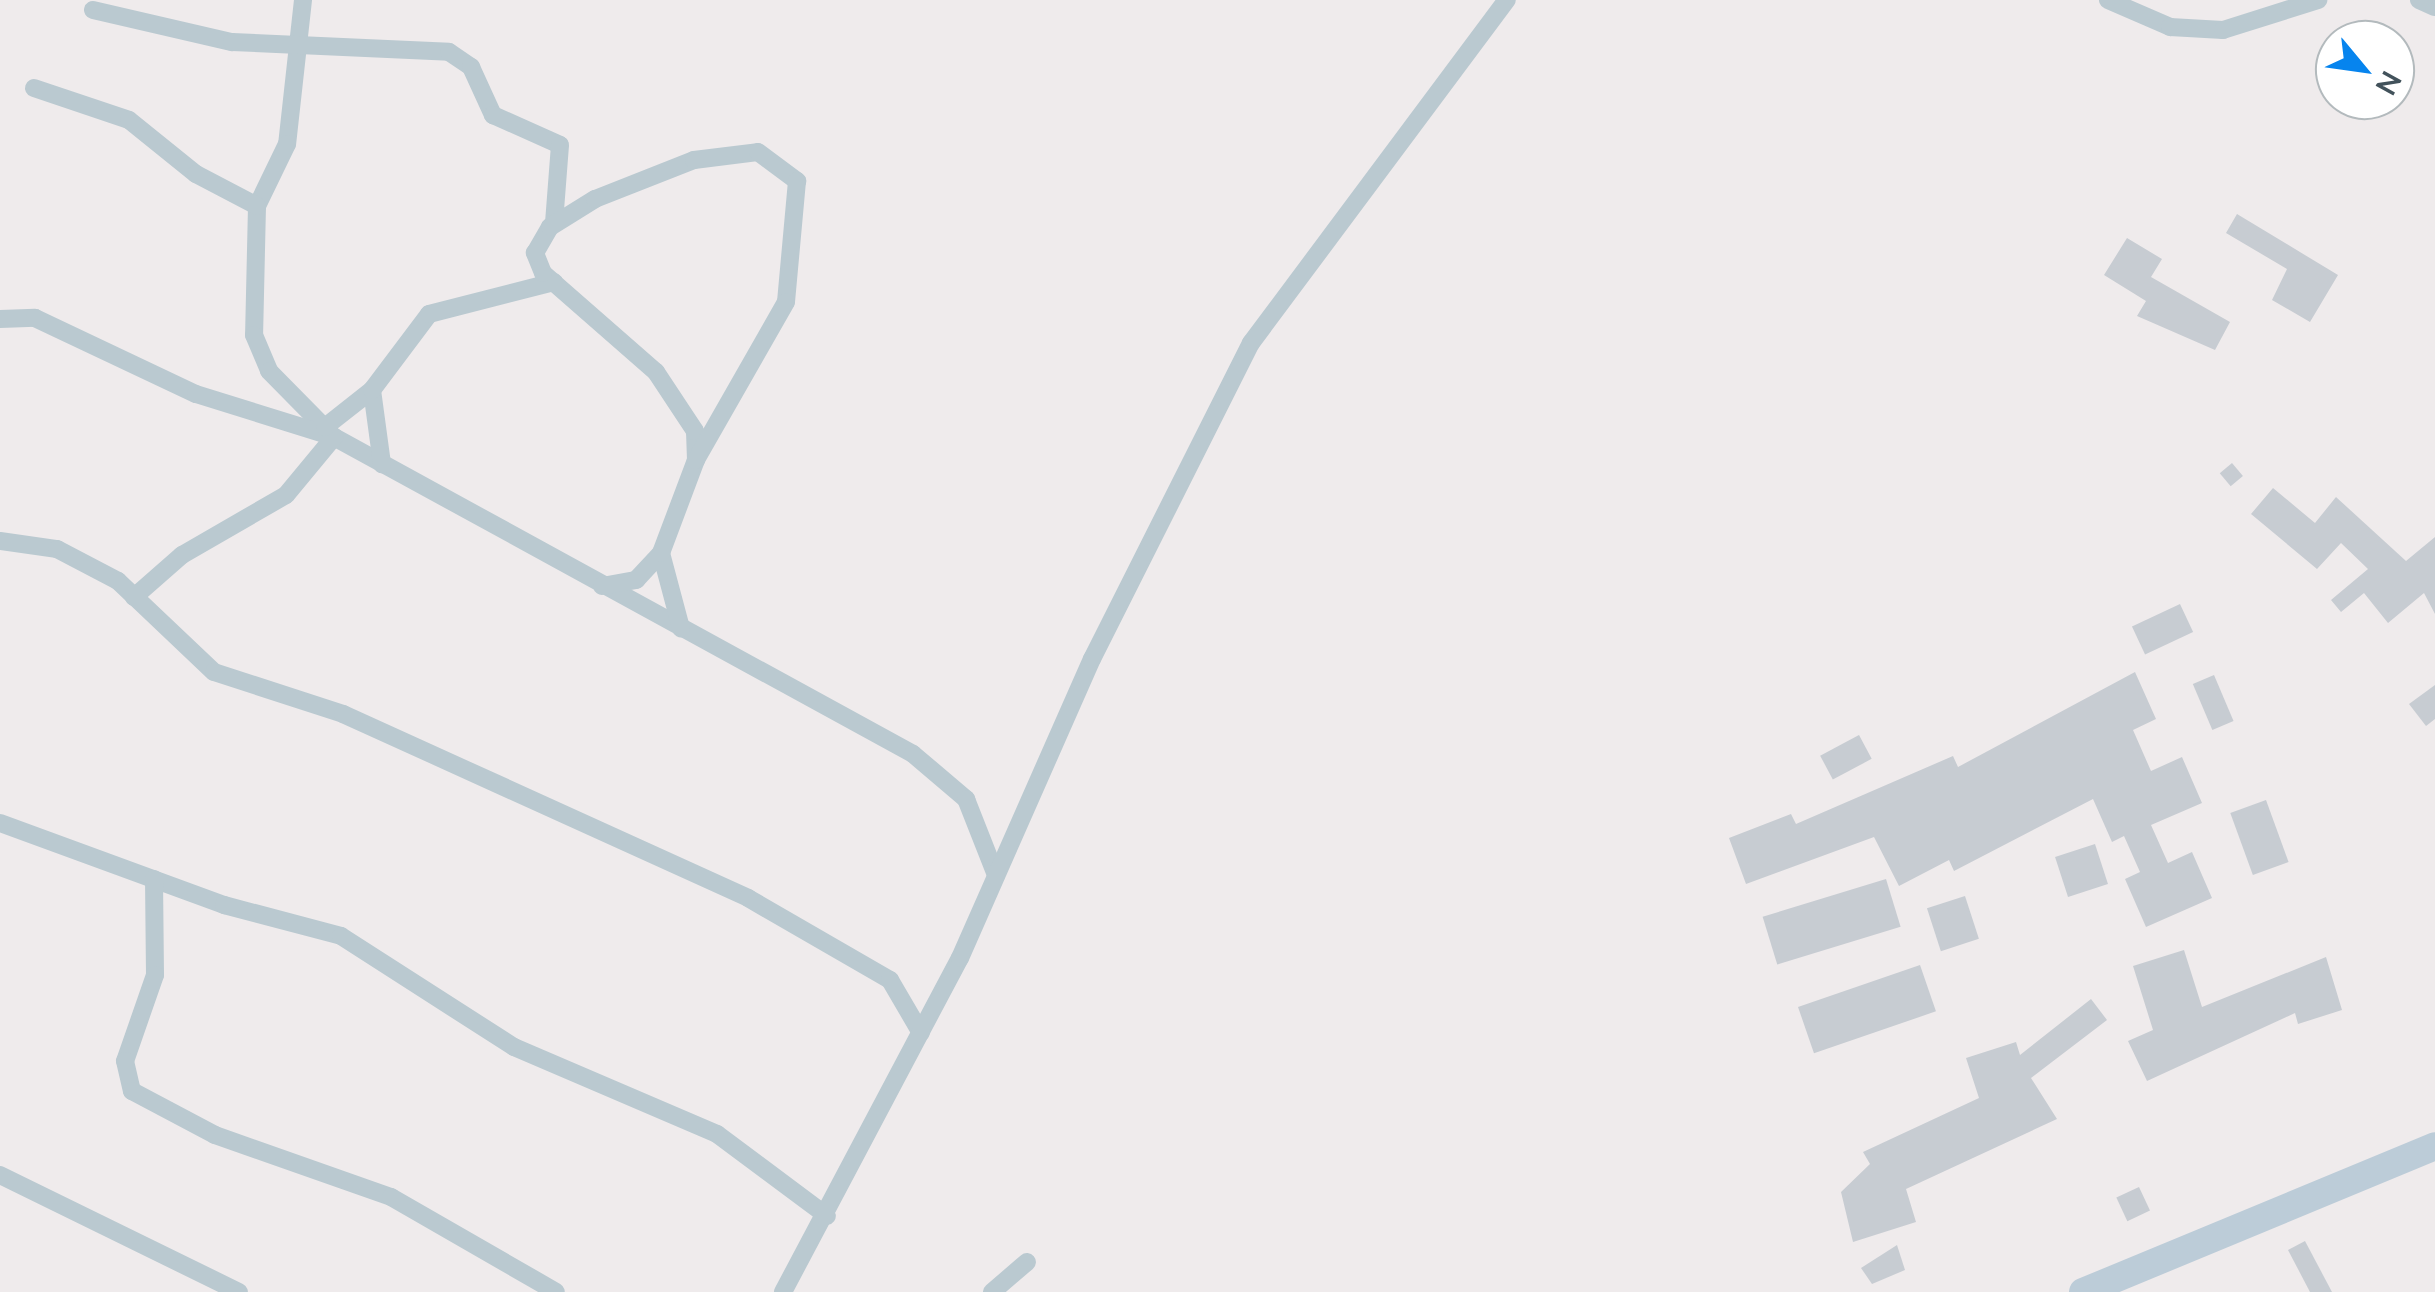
<!DOCTYPE html>
<style>
body{margin:0}
#map{position:relative;width:2435px;height:1292px;overflow:hidden;background:#efebec;font-family:Lato,sans-serif}
div>[style]{position:absolute}
[style*='--x']{left:calc(var(--x)*1px);top:calc(var(--y)*1px);width:calc(var(--w)*1px);rotate:calc(var(--a)*1deg)}
.building>*{inset:0;background:#c7ccd2;transform-origin:0 0}
.minor>*{height:18px;margin:-9px;padding:0 9px;transform-origin:9px;border-radius:9px;background:#bac9d0}
.secondary>*{height:28px;margin:-14px;padding:0 14px;transform-origin:14px;border-radius:14px;background:#bcccd8}
span{translate:-50% -50%;white-space:nowrap;text-align:center;line-height:1.15;-webkit-text-stroke:8px #fff;paint-order:stroke}
.north{position:absolute;left:2315px;top:20px;width:100px;height:100px;box-sizing:border-box;background:#fff;border:2px solid #b3babd;border-radius:50%;rotate:119deg;font-size:28px;font-weight:700;line-height:40px;text-align:center;color:#42525b}
.north::after{content:'';display:block;margin:auto;width:35px;height:45px;background:#0684ee;clip-path:polygon(50% 0,100% 100%,50% 72%,0 100%)}
</style>
<div id="map">
<div class="building">
<div style="clip-path:polygon(2237px 214px,2338px 275px,2310px 322px,2272px 300px,2287px 269px,2226px 233px)"></div>
<div style="clip-path:polygon(2127px 238px,2162px 259px,2151px 277px,2230px 322px,2215px 350px,2137px 316px,2146px 301px,2104px 275px)"></div>
<div style="left:2232px;top:463px;width:17px;height:16px;rotate:50deg"></div>
<div style="clip-path:polygon(2273px 488px,2315px 523px,2336px 497px,2406px 561px,2435px 537px,2435px 614px,2424px 593px,2388px 623px,2364px 593px,2341px 612px,2331px 600px,2368px 569px,2341px 543px,2317px 569px,2251px 514px)"></div>
<div style="left:2180px;top:604px;width:31px;height:53px;rotate:65deg"></div>
<div style="clip-path:polygon(2135px 672px,2156px 719px,2133px 730px,2151px 771px,2182px 757px,2202px 803px,2151px 825px,2168px 863px,2192px 852px,2212px 898px,2146px 927px,2125px 879px,2140px 872px,2124px 836px,2112px 842px,2093px 799px,1954px 871px,1949px 860px,1899px 886px,1874px 837px,1746px 884px,1729px 838px,1791px 814px,1796px 824px,1953px 756px,1958px 767px)"></div>
<div style="left:2214px;top:675px;width:50px;height:23px;rotate:67deg"></div>
<div style="clip-path:polygon(2435px 685px,2435px 719px,2426px 726px,2409px 704px)"></div>
<div style="left:1859px;top:735px;width:27px;height:44px;rotate:62deg"></div>
<div style="left:2266px;top:800px;width:66px;height:38px;rotate:70deg"></div>
<div style="left:2095px;top:844px;width:42px;height:42px;rotate:72deg"></div>
<div style="left:1886px;top:879px;width:50px;height:129px;rotate:73deg"></div>
<div style="left:1965px;top:896px;width:45px;height:40px;rotate:72deg"></div>
<div style="clip-path:polygon(2184px 950px,2202px 1007px,2326px 957px,2342px 1010px,2298px 1024px,2295px 1013px,2147px 1081px,2128px 1041px,2153px 1030px,2133px 966px)"></div>
<div style="left:1920px;top:965px;width:49px;height:129px;rotate:71deg"></div>
<div style="clip-path:polygon(2091px 999px,2107px 1020px,2031px 1078px,2057px 1119px,1906px 1189px,1916px 1222px,1853px 1242px,1841px 1192px,1870px 1164px,1863px 1152px,1979px 1098px,1966px 1058px,2016px 1042px,2020px 1055px)"></div>
<div style="left:2139px;top:1187px;width:26px;height:25px;rotate:65deg"></div>
<div style="clip-path:polygon(2305px 1241px,2332px 1292px,2310px 1292px,2288px 1250px)"></div>
<div style="clip-path:polygon(1897px 1245px,1905px 1270px,1872px 1284px,1861px 1268px)"></div>
</div>
<div class="minor">
<div style="--x:303;--y:0;--w:145;--a:96.3"></div>
<div style="--x:287;--y:144;--w:69;--a:115.8"></div>
<div style="--x:257;--y:206;--w:129;--a:91.3"></div>
<div style="--x:254;--y:335;--w:39;--a:67"></div>
<div style="--x:269;--y:371;--w:93;--a:45.4"></div>
<div style="--x:334;--y:437;--w:660;--a:28.7"></div>
<div style="--x:913;--y:754;--w:70;--a:40.3"></div>
<div style="--x:966;--y:799;--w:82;--a:68.5"></div>
<div style="--x:2108;--y:0;--w:68;--a:23.5"></div>
<div style="--x:2170;--y:27;--w:53;--a:3.2"></div>
<div style="--x:2223;--y:30;--w:100;--a:-17.5"></div>
<div style="--x:2419;--y:0;--w:17;--a:24"></div>
<div style="--x:93;--y:10;--w:143;--a:13"></div>
<div style="--x:232;--y:42;--w:217;--a:2.6"></div>
<div style="--x:449;--y:52;--w:27;--a:34"></div>
<div style="--x:471;--y:67;--w:53;--a:65.4"></div>
<div style="--x:493;--y:115;--w:73;--a:24.1"></div>
<div style="--x:560;--y:145;--w:78;--a:94.4"></div>
<div style="--x:34;--y:88;--w:100;--a:18.6"></div>
<div style="--x:129;--y:120;--w:86;--a:38.9"></div>
<div style="--x:196;--y:174;--w:69;--a:27.7"></div>
<div style="--x:0;--y:319;--w:35;--a:-2"></div>
<div style="--x:35;--y:318;--w:178;--a:25.3"></div>
<div style="--x:196;--y:394;--w:145;--a:17.3"></div>
<div style="--x:334;--y:437;--w:75;--a:129.6"></div>
<div style="--x:286;--y:495;--w:120;--a:150"></div>
<div style="--x:182;--y:555;--w:64;--a:138.8"></div>
<div style="--x:372;--y:390;--w:75;--a:82.3"></div>
<div style="--x:325;--y:427;--w:60;--a:-38.2"></div>
<div style="--x:372;--y:390;--w:95;--a:-53.1"></div>
<div style="--x:429;--y:314;--w:129;--a:-14.4"></div>
<div style="--x:0;--y:541;--w:58;--a:8"></div>
<div style="--x:57;--y:549;--w:69;--a:27.7"></div>
<div style="--x:118;--y:581;--w:132;--a:43.5"></div>
<div style="--x:214;--y:672;--w:136;--a:18"></div>
<div style="--x:343;--y:714;--w:445;--a:24.4"></div>
<div style="--x:748;--y:898;--w:164;--a:30"></div>
<div style="--x:890;--y:980;--w:61;--a:59.7"></div>
<div style="--x:661;--y:553;--w:78;--a:75.1"></div>
<div style="--x:602;--y:586;--w:35;--a:-10"></div>
<div style="--x:636;--y:580;--w:37;--a:-47"></div>
<div style="--x:661;--y:553;--w:99;--a:-69.4"></div>
<div style="--x:696;--y:460;--w:29;--a:-92"></div>
<div style="--x:695;--y:431;--w:71;--a:-123.5"></div>
<div style="--x:656;--y:372;--w:150;--a:-138.8"></div>
<div style="--x:543;--y:273;--w:22;--a:-112"></div>
<div style="--x:535;--y:253;--w:30;--a:-60"></div>
<div style="--x:550;--y:227;--w:53;--a:-31.9"></div>
<div style="--x:595;--y:199;--w:106;--a:-21.5"></div>
<div style="--x:694;--y:160;--w:64;--a:-7.1"></div>
<div style="--x:758;--y:152;--w:49;--a:36.6"></div>
<div style="--x:797;--y:181;--w:121;--a:95.2"></div>
<div style="--x:786;--y:302;--w:182;--a:119.7"></div>
<div style="--x:0;--y:823;--w:239;--a:20.1"></div>
<div style="--x:224;--y:905;--w:121;--a:14.8"></div>
<div style="--x:341;--y:936;--w:206;--a:32.7"></div>
<div style="--x:514;--y:1047;--w:221;--a:23.2"></div>
<div style="--x:717;--y:1134;--w:137;--a:36.7"></div>
<div style="--x:154;--y:879;--w:96;--a:89.4"></div>
<div style="--x:155;--y:975;--w:91;--a:109.2"></div>
<div style="--x:125;--y:1061;--w:31;--a:77"></div>
<div style="--x:132;--y:1091;--w:94;--a:27.9"></div>
<div style="--x:215;--y:1135;--w:187;--a:19.4"></div>
<div style="--x:391;--y:1197;--w:190;--a:29.9"></div>
<div style="--x:0;--y:1175;--w:266;--a:26.1"></div>
<div style="--x:783;--y:1292;--w:378;--a:-62.1"></div>
<div style="--x:960;--y:958;--w:327;--a:-66.2"></div>
<div style="--x:1092;--y:659;--w:354;--a:-63.3"></div>
<div style="--x:1251;--y:343;--w:428;--a:-53.3"></div>
<div style="--x:992;--y:1292;--w:46;--a:-40.6"></div>
</div>
<div class="secondary">
<div style="--x:2083;--y:1292;--w:381;--a:-22.5"></div>
</div>
<div class="north">N</div>
</div>
